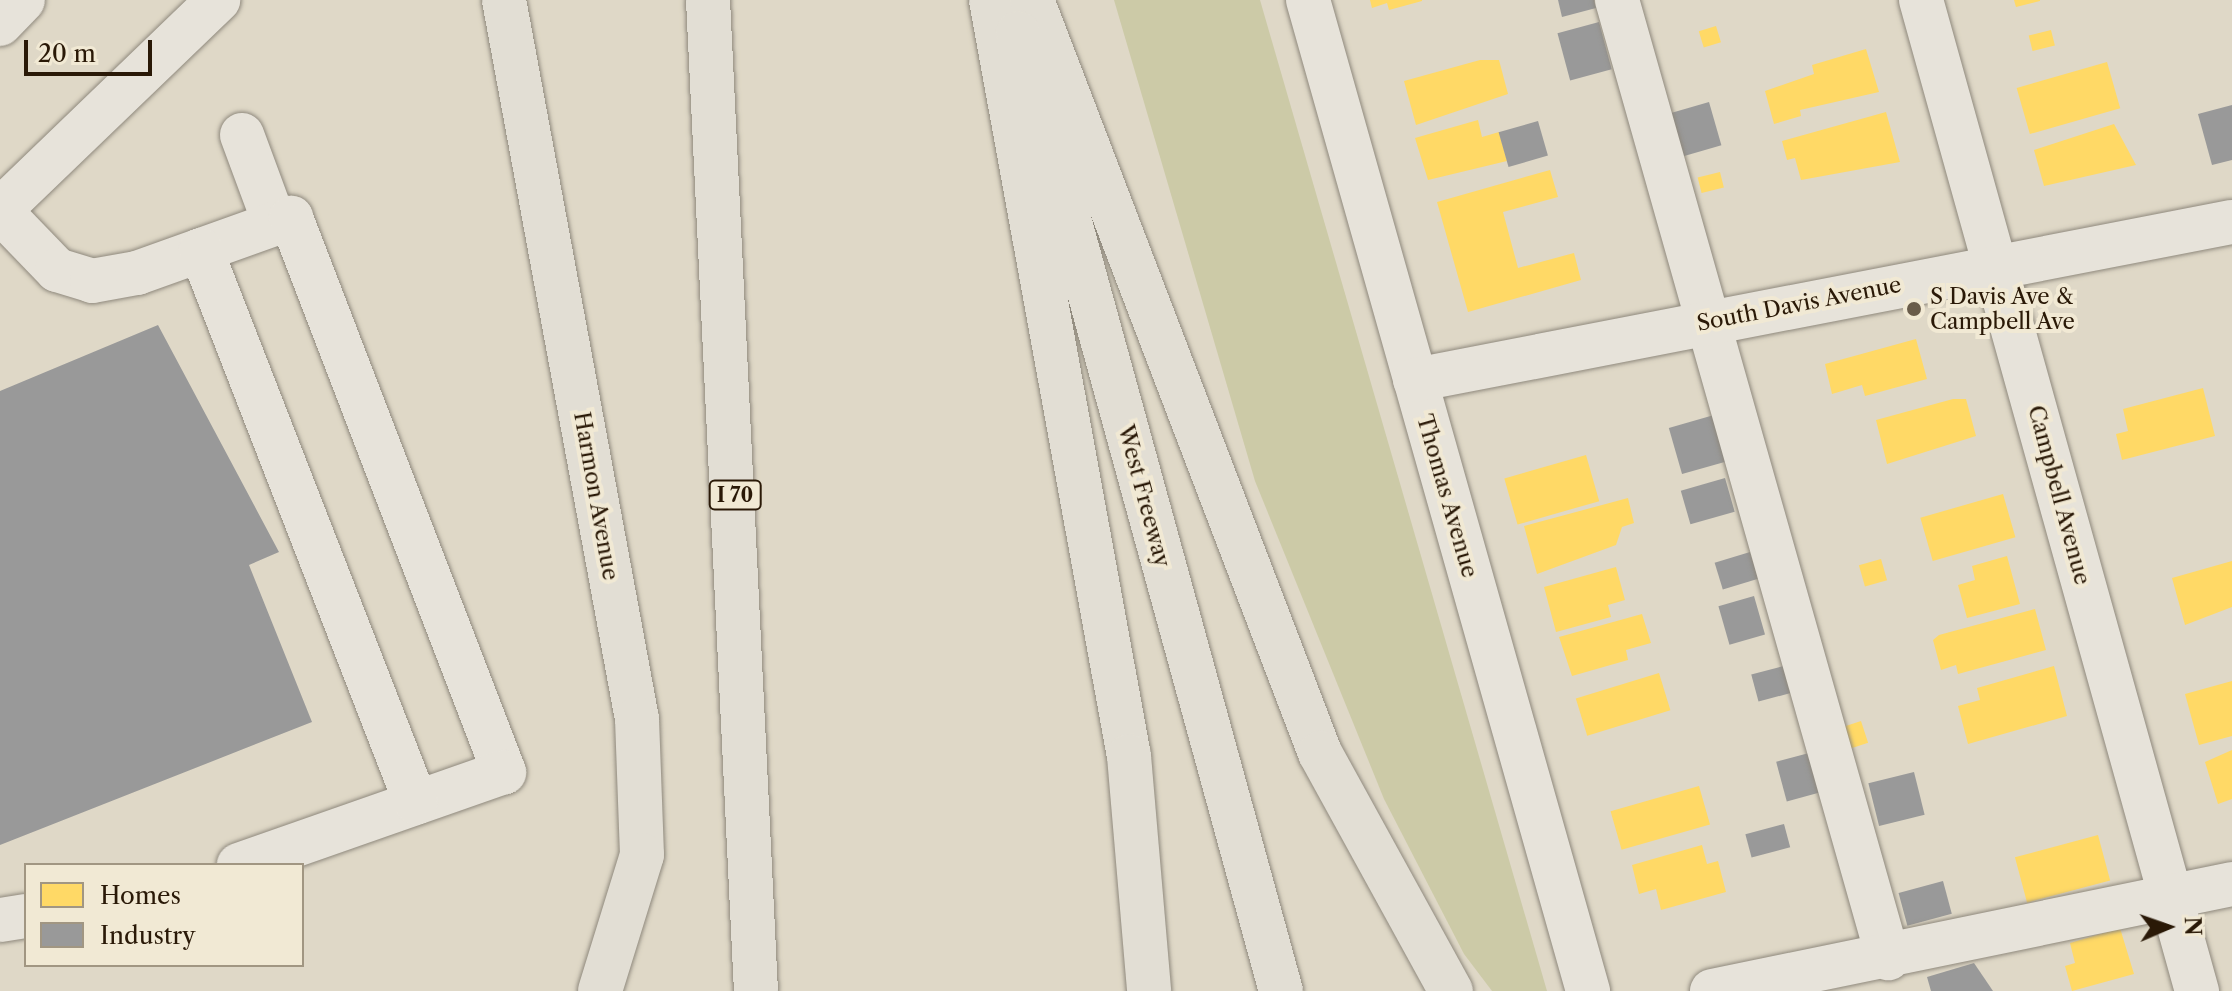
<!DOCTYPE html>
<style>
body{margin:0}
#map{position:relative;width:2232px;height:991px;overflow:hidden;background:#dfd8c7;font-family:"Libre Caslon Text",serif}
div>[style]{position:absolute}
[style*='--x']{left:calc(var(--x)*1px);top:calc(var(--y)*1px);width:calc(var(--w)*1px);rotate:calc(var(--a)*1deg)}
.green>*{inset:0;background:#cccaa7}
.homes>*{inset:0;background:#ffd966;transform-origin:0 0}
.industry>*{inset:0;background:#999;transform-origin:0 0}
.roads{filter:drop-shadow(0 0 2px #8f897d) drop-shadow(0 0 2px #8f897d)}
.minor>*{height:44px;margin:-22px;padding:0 22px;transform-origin:22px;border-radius:22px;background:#e7e3da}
.major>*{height:44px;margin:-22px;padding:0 22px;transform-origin:22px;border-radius:22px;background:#e2ded4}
.highway>*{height:44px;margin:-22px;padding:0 22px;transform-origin:22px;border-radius:22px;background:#e2ded4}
.dots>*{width:22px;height:22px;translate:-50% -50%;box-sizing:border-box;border:4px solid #f1e9d4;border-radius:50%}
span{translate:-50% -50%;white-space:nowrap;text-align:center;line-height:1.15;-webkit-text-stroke:8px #f1e9d4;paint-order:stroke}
.shield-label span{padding:2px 6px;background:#f1e9d4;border:2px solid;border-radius:6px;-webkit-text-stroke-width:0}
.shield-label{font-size:20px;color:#2a1907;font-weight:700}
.poi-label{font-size:22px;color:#2a1907}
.left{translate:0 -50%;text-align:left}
.street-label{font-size:22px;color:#2a1907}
.legend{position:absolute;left:24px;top:863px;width:280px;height:104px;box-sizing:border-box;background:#f1e9d4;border:2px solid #a19682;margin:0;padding:10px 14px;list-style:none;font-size:24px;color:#2a1907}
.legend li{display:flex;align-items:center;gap:16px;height:40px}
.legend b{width:40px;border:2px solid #a19682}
.north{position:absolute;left:2128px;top:887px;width:80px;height:80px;-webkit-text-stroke:6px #f1e9d4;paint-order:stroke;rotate:88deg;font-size:22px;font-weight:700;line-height:32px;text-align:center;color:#2a1907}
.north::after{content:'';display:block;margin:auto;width:28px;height:36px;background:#2a1907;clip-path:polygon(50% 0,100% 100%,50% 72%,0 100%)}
.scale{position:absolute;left:24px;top:40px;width:128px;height:36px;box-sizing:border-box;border:4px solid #2a1907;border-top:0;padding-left:10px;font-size:24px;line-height:28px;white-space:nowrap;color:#2a1907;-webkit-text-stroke:6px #f1e9d4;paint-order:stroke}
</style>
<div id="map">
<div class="green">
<div style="clip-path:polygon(1114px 0,1260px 0,1547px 991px,1492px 991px,1464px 954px,1384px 799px,1255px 481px)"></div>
</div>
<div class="homes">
<div style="clip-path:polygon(1370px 0,1422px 0,1422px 1px,1389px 10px,1387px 3px,1372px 8px)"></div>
<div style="clip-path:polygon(2014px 0,2040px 0,2040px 1px,2016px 7px)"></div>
<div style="left:1716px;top:26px;width:17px;height:18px;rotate:73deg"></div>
<div style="left:2051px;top:30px;width:16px;height:23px;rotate:76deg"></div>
<div style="clip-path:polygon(1866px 49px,1879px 92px,1800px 110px,1801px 116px,1774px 124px,1765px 91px,1814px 74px,1812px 65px)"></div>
<div style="clip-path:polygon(1480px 60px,1499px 60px,1508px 94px,1416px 125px,1404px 81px)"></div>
<div style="left:2107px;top:62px;width:48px;height:94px;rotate:74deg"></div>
<div style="clip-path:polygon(1886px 112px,1900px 162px,1801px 180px,1795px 158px,1787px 160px,1782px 141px)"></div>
<div style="clip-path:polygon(1478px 120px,1482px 137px,1499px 132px,1507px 161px,1428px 180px,1415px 138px)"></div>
<div style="clip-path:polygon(2114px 124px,2136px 165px,2044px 186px,2034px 150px)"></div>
<div style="clip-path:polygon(1550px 170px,1558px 197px,1503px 212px,1518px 268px,1574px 253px,1581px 280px,1468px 312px,1437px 202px)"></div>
<div style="left:1720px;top:172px;width:16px;height:23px;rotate:76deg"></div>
<div style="clip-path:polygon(1916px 339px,1927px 379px,1865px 396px,1862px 385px,1832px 394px,1825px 364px)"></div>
<div style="clip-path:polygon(2203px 388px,2215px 436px,2122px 460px,2116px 434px,2128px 431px,2123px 409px)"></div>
<div style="clip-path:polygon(1953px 399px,1966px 399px,1976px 436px,1887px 464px,1876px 420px)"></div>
<div style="left:1586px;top:455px;width:48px;height:85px;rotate:74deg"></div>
<div style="left:2003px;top:494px;width:45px;height:86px;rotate:74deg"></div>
<div style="clip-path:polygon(1628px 498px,1634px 523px,1622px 527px,1616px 545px,1537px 574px,1524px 526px)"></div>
<div style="clip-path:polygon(2007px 556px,2020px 604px,1967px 618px,1958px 585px,1975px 580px,1972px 566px)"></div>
<div style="left:1881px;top:559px;width:22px;height:23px;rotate:74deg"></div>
<div style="clip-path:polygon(2232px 561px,2232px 607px,2185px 625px,2172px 578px)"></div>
<div style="clip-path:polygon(1616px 567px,1625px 600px,1608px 605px,1611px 617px,1556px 632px,1544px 587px)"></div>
<div style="clip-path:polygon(2035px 609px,2046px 650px,1958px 674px,1956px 665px,1941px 670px,1933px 640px,1939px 635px)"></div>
<div style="clip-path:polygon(1642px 614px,1651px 643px,1626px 650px,1628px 660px,1572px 676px,1559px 637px)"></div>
<div style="clip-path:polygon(2054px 666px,2067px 716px,1968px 744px,1958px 706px,1980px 700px,1977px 688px)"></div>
<div style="left:1659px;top:673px;width:39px;height:87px;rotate:73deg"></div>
<div style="clip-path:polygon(2232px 681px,2232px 736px,2199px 745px,2185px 694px)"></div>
<div style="left:1861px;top:721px;width:23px;height:20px;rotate:72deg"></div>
<div style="clip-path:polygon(2232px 750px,2232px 799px,2218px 804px,2205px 762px)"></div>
<div style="left:1699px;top:786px;width:40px;height:92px;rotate:74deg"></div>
<div style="left:2098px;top:835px;width:47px;height:86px;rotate:75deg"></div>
<div style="clip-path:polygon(1702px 845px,1707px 864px,1718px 861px,1726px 892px,1661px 910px,1656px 889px,1639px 894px,1632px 865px)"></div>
<div style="clip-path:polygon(2120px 928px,2134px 974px,2072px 991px,2065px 966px,2075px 963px,2070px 943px)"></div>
</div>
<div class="industry">
<div style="clip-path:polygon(1558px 0,1594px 0,1596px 8px,1562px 17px)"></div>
<div style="left:1599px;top:22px;width:49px;height:43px;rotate:75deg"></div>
<div style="left:1709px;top:102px;width:45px;height:44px;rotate:74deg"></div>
<div style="clip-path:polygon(2232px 105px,2232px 160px,2212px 165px,2198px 114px)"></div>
<div style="left:1538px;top:121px;width:36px;height:41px;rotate:74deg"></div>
<div style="clip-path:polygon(158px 325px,279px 552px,249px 565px,312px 722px,0 845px,0 391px)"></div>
<div style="left:1714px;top:415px;width:48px;height:47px;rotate:74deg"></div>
<div style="left:1725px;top:478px;width:35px;height:46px;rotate:74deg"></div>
<div style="left:1750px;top:552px;width:28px;height:37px;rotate:73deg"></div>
<div style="left:1754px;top:596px;width:40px;height:37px;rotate:74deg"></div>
<div style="left:1787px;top:665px;width:28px;height:37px;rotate:75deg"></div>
<div style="left:1809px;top:753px;width:41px;height:34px;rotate:75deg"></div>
<div style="left:1914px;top:772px;width:44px;height:47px;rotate:76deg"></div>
<div style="left:1784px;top:824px;width:24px;height:40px;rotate:75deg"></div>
<div style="left:1943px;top:881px;width:34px;height:46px;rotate:75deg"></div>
<div style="clip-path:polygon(1974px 963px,1993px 991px,1931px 991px,1927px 977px)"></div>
</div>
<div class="roads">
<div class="minor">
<div style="--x:1308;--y:0;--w:1030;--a:74.22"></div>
<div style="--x:1617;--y:0;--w:996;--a:74.2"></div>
<div style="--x:1921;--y:0;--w:1029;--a:74.44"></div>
<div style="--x:0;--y:24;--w:33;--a:-46"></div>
<div style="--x:242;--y:135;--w:95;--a:69.7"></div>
<div style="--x:0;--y:210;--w:303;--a:-43.9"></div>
<div style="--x:0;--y:211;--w:82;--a:46"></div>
<div style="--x:57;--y:270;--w:37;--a:17"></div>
<div style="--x:92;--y:281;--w:46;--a:-10.1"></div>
<div style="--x:137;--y:273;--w:164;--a:-19.7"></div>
<div style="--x:291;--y:218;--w:594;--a:68.97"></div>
<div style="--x:504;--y:772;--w:281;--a:160.7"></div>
<div style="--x:201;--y:250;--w:593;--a:68.75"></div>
<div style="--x:1415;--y:380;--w:832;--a:-10.95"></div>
<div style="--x:0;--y:920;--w:26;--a:-9"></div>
<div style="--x:1712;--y:991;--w:531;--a:-11.63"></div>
</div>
<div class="major">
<div style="--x:504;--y:0;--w:731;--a:79.52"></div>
<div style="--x:637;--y:719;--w:136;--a:87.9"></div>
<div style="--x:642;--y:855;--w:142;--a:107.2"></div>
</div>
<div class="highway">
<div style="--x:708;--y:0;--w:992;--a:87.23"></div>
<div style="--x:991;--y:0;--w:768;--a:79.66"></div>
<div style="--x:1129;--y:756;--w:236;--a:85.1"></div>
<div style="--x:1032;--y:0;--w:806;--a:69.07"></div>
<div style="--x:1320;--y:753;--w:272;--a:61.2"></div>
<div style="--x:1018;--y:33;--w:993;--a:74.65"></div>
</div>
</div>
<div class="dots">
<div style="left:1914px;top:309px;background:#695c4a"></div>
</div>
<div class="shield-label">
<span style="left:735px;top:495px">I 70</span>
</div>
<div class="poi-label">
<span class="left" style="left:1930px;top:309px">S Davis Ave &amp;<br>Campbell Ave</span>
</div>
<div class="street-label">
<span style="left:1799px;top:304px;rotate:-11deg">South Davis Avenue</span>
<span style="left:2059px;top:495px;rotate:75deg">Campbell Avenue</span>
<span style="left:596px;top:496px;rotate:80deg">Harmon Avenue</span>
<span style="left:1144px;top:496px;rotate:75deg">West Freeway</span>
<span style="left:1447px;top:496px;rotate:74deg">Thomas Avenue</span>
</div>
<ul class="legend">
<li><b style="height:22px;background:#ffd966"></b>Homes</li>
<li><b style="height:22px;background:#999"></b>Industry</li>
</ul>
<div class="north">N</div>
<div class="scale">20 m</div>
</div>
